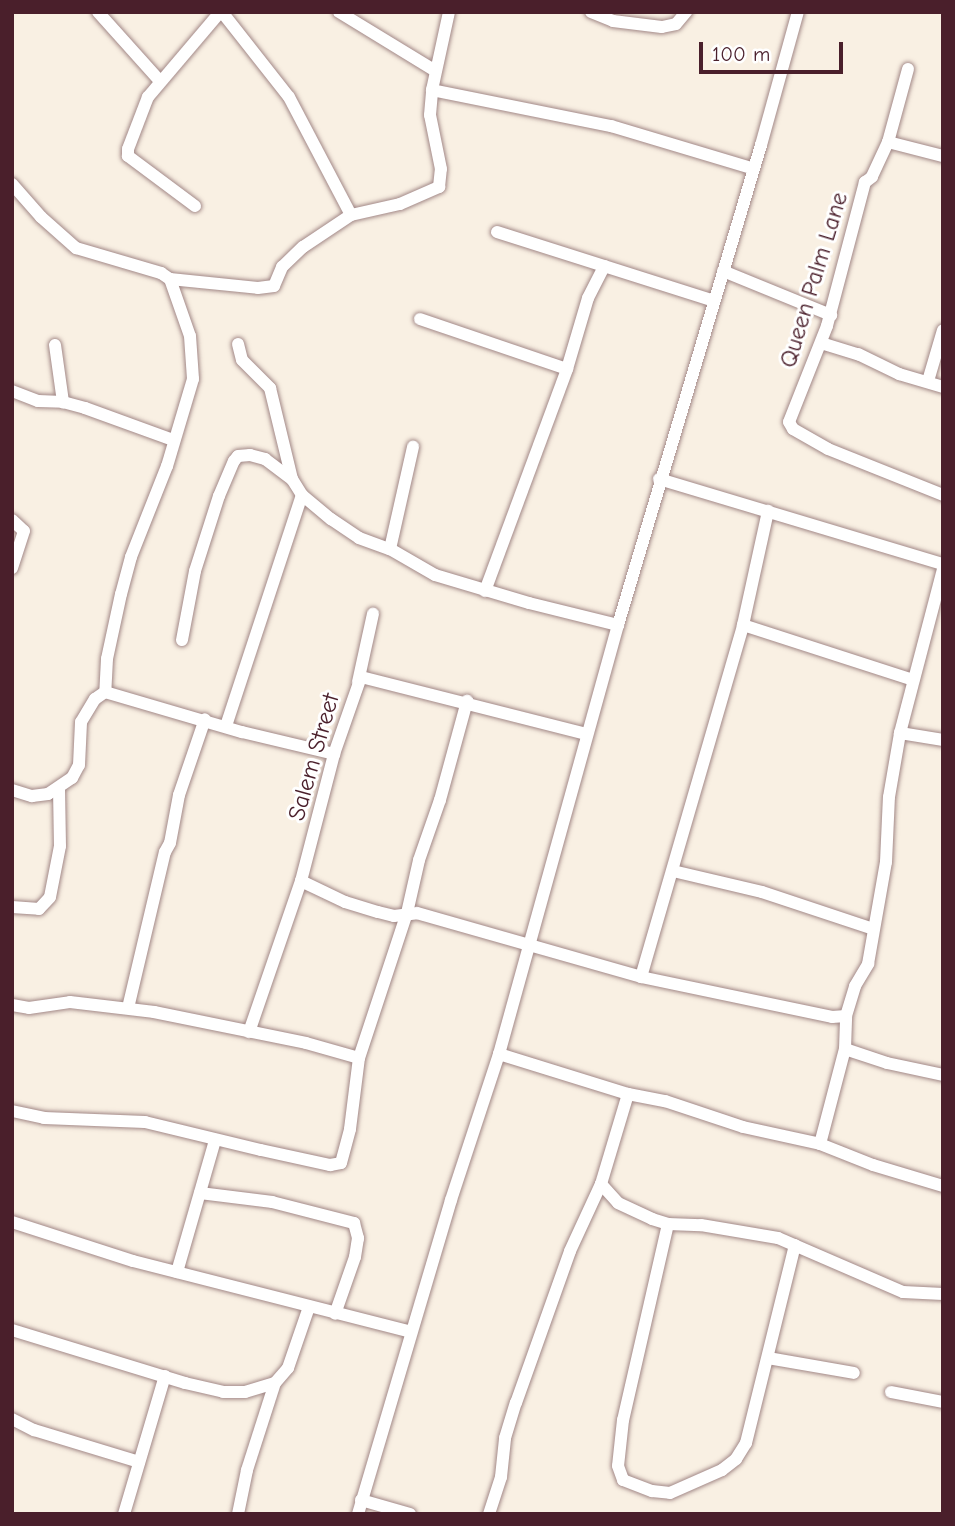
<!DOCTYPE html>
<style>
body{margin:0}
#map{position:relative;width:955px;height:1526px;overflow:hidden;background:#f9f0e3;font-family:"Comic Neue",sans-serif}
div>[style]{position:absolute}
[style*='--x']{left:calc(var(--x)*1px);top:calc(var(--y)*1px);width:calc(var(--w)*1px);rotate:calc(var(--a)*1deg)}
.roads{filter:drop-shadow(0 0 2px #a28887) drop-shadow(0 0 2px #a28887)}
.minor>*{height:12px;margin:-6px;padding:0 6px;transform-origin:6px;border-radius:6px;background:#fff}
span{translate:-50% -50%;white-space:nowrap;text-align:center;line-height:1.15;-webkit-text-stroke:6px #fff;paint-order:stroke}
.street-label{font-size:24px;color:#4a1f2b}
.frame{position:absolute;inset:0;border:14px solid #4a1f2b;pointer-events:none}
.scale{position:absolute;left:699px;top:42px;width:144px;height:32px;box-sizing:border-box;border:4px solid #4a1f2b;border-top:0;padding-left:9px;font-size:21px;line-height:24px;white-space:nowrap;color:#4a1f2b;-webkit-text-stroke:5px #fff;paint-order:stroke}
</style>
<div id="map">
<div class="roads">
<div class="minor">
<div style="--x:98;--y:12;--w:93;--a:48.1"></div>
<div style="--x:222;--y:12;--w:108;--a:51.8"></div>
<div style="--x:289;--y:97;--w:133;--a:62.3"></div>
<div style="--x:339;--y:12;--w:111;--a:31.4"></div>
<div style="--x:591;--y:12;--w:24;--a:22"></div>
<div style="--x:613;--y:21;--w:49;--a:7"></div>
<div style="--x:662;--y:27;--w:14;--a:-12"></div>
<div style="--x:676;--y:24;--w:16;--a:-50"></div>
<div style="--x:908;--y:69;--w:76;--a:105.3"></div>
<div style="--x:888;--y:142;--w:38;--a:115"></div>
<div style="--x:872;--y:177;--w:9;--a:144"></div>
<div style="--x:865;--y:182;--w:149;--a:104.8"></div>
<div style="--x:827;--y:326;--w:103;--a:111.6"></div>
<div style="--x:789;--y:422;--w:8;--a:60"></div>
<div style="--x:793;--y:429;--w:40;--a:29.7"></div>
<div style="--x:828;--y:449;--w:124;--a:21.8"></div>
<div style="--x:432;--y:90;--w:183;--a:11.4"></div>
<div style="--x:611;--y:126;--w:149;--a:16.7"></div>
<div style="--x:888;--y:142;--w:57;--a:14.3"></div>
<div style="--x:12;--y:184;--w:44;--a:48.7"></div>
<div style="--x:41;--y:217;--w:47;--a:41.5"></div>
<div style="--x:76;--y:248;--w:89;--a:16.4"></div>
<div style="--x:161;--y:273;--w:11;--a:34"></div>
<div style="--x:170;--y:279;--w:60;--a:70.7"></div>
<div style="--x:190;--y:336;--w:43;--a:86"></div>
<div style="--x:193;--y:379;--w:91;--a:106.6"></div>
<div style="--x:167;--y:466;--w:98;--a:111.6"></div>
<div style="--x:131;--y:557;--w:38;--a:105"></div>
<div style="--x:121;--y:594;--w:66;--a:102.2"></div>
<div style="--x:107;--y:659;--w:33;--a:93"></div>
<div style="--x:195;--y:206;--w:84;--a:-143.3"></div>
<div style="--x:128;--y:156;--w:7;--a:-90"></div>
<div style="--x:128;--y:149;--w:56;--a:-69"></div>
<div style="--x:148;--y:97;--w:111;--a:-49.7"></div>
<div style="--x:497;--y:232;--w:228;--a:17.6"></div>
<div style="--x:723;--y:271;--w:117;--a:22.2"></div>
<div style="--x:170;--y:279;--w:88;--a:5.8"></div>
<div style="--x:258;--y:288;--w:16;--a:-7"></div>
<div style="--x:274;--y:286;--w:21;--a:-67"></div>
<div style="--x:282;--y:267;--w:29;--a:-44"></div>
<div style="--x:303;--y:247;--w:58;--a:-33.7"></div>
<div style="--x:351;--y:215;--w:50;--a:-12.7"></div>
<div style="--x:400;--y:204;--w:43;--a:-23.6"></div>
<div style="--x:439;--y:187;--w:18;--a:-84"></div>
<div style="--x:441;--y:169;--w:55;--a:-101.5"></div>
<div style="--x:430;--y:115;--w:25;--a:-85"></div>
<div style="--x:432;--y:90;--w:80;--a:-77.7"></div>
<div style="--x:420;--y:319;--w:155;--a:18.8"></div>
<div style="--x:821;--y:343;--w:39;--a:17"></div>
<div style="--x:858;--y:354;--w:46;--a:26"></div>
<div style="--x:899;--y:374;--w:46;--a:16.5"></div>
<div style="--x:238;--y:344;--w:16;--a:76"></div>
<div style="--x:242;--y:360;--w:40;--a:45"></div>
<div style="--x:270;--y:388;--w:94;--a:76.4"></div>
<div style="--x:55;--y:345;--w:58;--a:82"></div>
<div style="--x:928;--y:381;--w:53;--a:-73.6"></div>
<div style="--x:12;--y:391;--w:28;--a:21"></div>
<div style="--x:38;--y:401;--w:25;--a:2"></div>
<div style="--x:63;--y:402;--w:23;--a:15"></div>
<div style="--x:85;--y:408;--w:94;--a:20"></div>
<div style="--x:659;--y:479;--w:296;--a:16.7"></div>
<div style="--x:12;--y:520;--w:16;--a:43"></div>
<div style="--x:24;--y:531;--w:39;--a:108"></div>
<div style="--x:390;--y:549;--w:105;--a:-77.3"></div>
<div style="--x:485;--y:591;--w:237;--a:-69.7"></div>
<div style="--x:567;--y:369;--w:74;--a:-73.5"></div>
<div style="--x:588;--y:298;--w:36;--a:-63"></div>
<div style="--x:743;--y:625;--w:179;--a:17.9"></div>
<div style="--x:182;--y:640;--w:70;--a:-79.3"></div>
<div style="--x:195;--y:571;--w:79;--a:-72.3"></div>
<div style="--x:219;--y:496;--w:38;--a:-67"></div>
<div style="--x:234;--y:461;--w:6;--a:-51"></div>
<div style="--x:238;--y:456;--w:12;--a:-5"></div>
<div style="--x:250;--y:455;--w:16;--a:15"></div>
<div style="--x:265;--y:459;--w:34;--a:37"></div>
<div style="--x:292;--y:479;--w:19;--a:58"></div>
<div style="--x:302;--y:495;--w:38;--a:40"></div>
<div style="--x:331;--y:519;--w:34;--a:34"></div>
<div style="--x:359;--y:538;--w:33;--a:20"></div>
<div style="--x:390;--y:549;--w:52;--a:30"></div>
<div style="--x:435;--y:575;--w:98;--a:16.6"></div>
<div style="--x:529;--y:603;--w:92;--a:13.9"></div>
<div style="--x:358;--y:682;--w:70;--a:-77.6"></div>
<div style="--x:226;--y:726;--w:243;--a:-71.8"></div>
<div style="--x:900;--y:733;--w:44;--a:9.2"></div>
<div style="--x:12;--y:790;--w:21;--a:17"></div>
<div style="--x:32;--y:796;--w:16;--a:-7"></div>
<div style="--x:48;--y:794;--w:29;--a:-34"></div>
<div style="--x:72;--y:778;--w:15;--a:-62"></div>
<div style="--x:79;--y:765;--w:43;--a:-87.3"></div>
<div style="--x:81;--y:722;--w:27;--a:-59"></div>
<div style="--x:95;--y:699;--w:12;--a:-35"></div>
<div style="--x:105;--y:692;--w:143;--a:16.3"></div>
<div style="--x:242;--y:732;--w:95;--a:13.4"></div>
<div style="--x:673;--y:871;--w:91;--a:13.3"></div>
<div style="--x:762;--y:892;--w:117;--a:18.4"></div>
<div style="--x:301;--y:881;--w:49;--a:25.5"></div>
<div style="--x:345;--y:902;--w:34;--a:17"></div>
<div style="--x:378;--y:912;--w:16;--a:14"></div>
<div style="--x:394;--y:916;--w:23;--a:-7"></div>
<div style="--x:417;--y:913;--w:233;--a:15.9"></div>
<div style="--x:641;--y:977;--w:195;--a:11.8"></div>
<div style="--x:832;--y:1017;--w:14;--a:-4"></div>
<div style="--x:12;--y:907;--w:27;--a:4"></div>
<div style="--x:39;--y:909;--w:16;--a:-47"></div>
<div style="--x:50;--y:897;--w:52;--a:-78.9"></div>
<div style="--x:60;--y:846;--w:57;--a:-91"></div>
<div style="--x:641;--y:977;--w:366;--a:-73.8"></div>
<div style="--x:743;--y:625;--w:117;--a:-77.6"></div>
<div style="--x:12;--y:1005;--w:17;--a:10"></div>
<div style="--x:29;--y:1008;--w:41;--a:-8.3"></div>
<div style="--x:70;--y:1002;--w:85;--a:6.8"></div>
<div style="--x:154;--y:1012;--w:155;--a:11.5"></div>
<div style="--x:306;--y:1043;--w:55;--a:15.8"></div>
<div style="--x:128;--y:1008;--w:160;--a:-76.7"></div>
<div style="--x:165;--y:852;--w:10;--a:-61"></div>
<div style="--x:170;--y:843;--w:49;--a:-79.4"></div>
<div style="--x:179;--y:795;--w:80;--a:-71.1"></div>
<div style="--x:249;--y:1032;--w:160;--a:-71"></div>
<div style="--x:301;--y:881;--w:131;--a:-75.4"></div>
<div style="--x:334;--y:754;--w:82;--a:-70.7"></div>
<div style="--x:361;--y:677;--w:233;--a:14.2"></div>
<div style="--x:845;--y:1049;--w:44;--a:18.4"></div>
<div style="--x:887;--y:1063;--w:57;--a:12.1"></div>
<div style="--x:499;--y:1054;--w:135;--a:17.2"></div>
<div style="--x:628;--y:1094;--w:38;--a:11"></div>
<div style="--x:665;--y:1101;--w:82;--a:18.4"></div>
<div style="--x:743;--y:1127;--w:79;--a:12.4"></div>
<div style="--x:820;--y:1144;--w:57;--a:21.6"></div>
<div style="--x:873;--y:1165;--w:73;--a:16.7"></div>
<div style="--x:12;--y:1111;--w:33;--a:12"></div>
<div style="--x:44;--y:1118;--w:101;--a:2.3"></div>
<div style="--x:145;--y:1122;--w:119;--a:13.6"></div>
<div style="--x:261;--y:1150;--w:71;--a:12.3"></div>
<div style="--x:330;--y:1165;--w:11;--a:-10"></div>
<div style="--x:341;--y:1163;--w:35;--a:-75"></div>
<div style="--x:350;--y:1129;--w:72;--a:-82.8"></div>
<div style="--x:359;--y:1058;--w:153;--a:-71.7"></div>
<div style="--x:407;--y:913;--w:54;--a:-77.2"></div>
<div style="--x:419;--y:860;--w:64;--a:-70.7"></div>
<div style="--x:440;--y:800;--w:103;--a:-74.7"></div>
<div style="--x:820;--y:1144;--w:98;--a:-75.3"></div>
<div style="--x:845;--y:1049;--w:33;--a:-88"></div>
<div style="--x:846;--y:1016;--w:31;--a:-73"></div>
<div style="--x:855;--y:986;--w:26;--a:-59"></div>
<div style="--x:868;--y:964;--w:104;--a:-80"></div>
<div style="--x:886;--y:862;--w:65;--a:-87.4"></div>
<div style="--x:889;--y:797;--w:65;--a:-80.2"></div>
<div style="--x:900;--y:733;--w:170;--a:-75.3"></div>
<div style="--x:601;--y:1184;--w:25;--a:48"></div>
<div style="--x:618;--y:1203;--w:38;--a:25"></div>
<div style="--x:652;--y:1219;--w:17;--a:17"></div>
<div style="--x:668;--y:1224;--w:33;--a:2"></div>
<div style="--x:701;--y:1225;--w:78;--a:9.6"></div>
<div style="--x:778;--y:1238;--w:136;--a:23.4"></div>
<div style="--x:903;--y:1292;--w:40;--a:2.9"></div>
<div style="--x:200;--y:1193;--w:73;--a:7.1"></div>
<div style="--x:272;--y:1202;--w:85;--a:14.4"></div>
<div style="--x:354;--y:1223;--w:16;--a:75"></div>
<div style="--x:358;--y:1238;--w:19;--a:99"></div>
<div style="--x:355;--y:1257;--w:60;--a:109.3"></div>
<div style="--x:12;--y:1222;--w:127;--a:17.9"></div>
<div style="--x:133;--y:1261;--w:287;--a:14.3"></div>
<div style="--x:668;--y:1224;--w:201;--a:102.9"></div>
<div style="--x:623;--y:1420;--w:46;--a:96.2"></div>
<div style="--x:618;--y:1466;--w:15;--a:70"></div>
<div style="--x:623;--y:1480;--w:31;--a:21"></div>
<div style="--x:652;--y:1491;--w:18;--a:6"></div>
<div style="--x:670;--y:1493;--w:57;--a:-23.9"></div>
<div style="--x:722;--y:1470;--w:18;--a:-38"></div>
<div style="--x:736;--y:1459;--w:19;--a:-58"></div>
<div style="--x:746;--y:1443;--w:204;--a:-76.1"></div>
<div style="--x:177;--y:1272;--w:137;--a:-73.9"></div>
<div style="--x:12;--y:1330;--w:181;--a:17"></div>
<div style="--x:185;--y:1383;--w:39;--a:13"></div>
<div style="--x:223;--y:1392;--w:22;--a:0"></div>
<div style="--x:245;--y:1392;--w:31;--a:-17"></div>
<div style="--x:275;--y:1383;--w:20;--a:-49"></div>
<div style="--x:288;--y:1368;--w:65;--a:-71"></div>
<div style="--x:768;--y:1358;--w:87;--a:9.9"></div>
<div style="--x:891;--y:1392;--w:53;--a:10.9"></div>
<div style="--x:12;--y:1419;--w:25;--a:27"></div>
<div style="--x:34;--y:1430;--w:110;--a:16.9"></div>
<div style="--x:361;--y:1500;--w:51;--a:15.9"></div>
<div style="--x:124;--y:1514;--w:144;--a:-73.5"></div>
<div style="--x:238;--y:1514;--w:45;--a:-78.4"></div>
<div style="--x:247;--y:1470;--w:91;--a:-72.2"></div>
<div style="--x:358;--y:1514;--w:327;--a:-73.5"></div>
<div style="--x:451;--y:1200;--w:154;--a:-71.8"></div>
<div style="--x:499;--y:1054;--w:445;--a:-74.5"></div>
<div style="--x:618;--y:625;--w:501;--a:-73.41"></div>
<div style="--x:761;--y:145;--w:138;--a:-74.5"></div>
<div style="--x:489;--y:1514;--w:39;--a:-72"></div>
<div style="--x:501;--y:1477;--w:39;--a:-84"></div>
<div style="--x:505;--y:1438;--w:37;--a:-73"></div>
<div style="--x:516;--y:1403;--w:161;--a:-70.4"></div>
<div style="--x:570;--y:1251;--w:74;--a:-65.2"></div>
<div style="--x:601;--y:1184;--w:94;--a:-73.3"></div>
</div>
</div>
<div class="street-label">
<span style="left:814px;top:280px;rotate:-73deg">Queen Palm Lane</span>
<span style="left:314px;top:757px;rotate:-74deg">Salem Street</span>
</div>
<div class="frame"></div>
<div class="scale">100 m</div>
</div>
